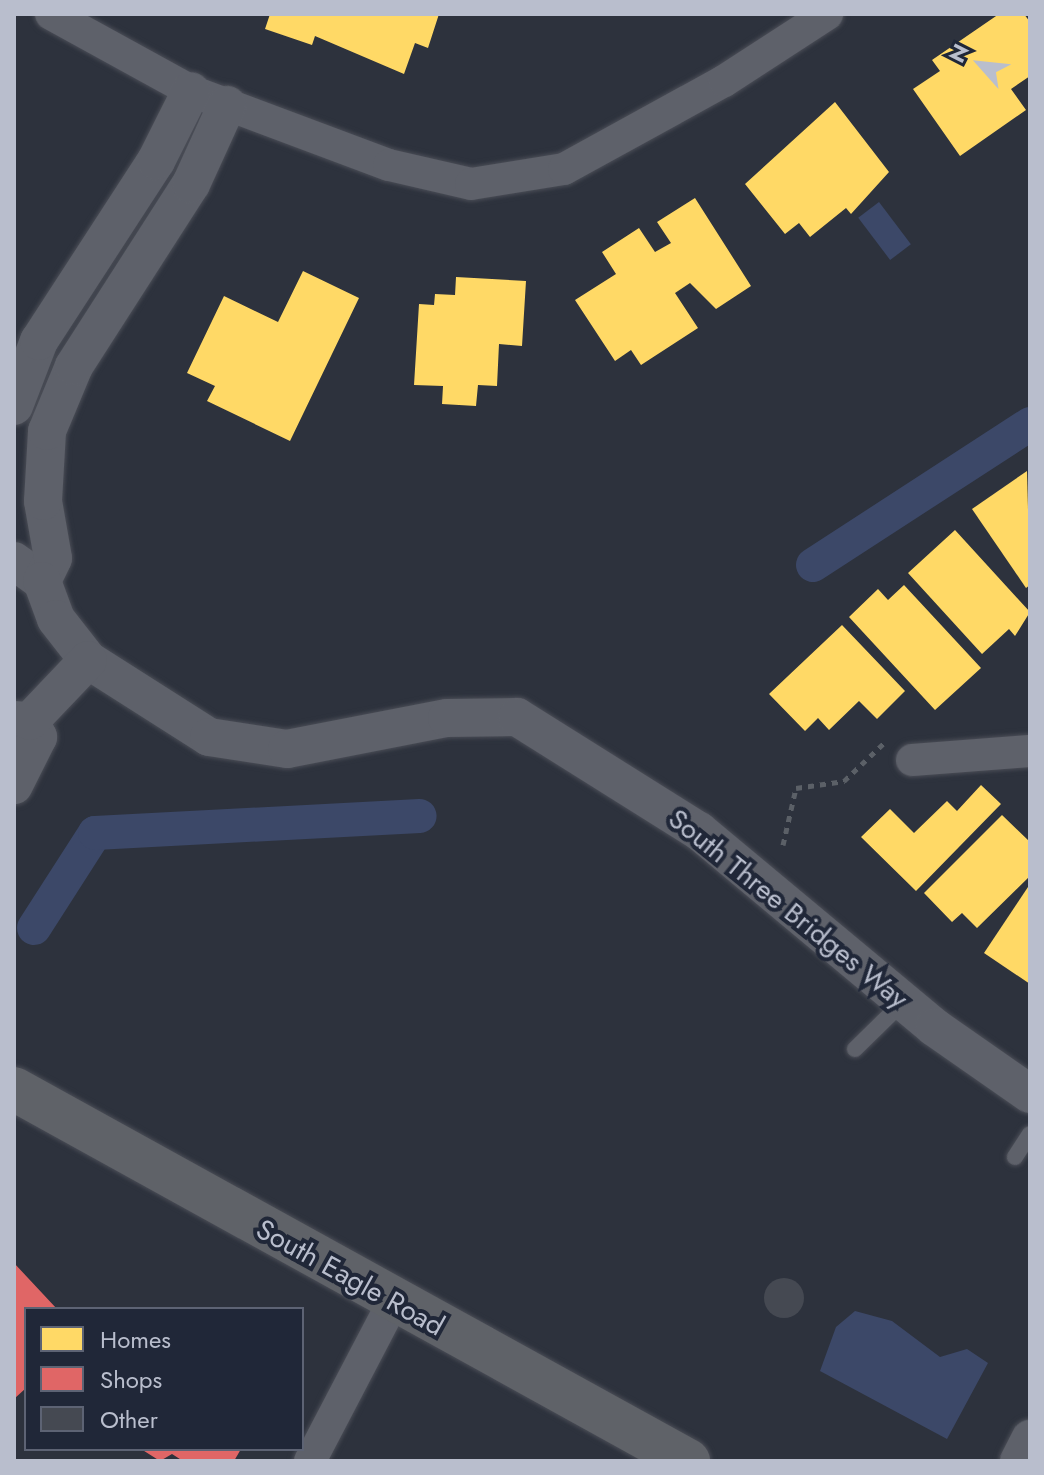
<!DOCTYPE html>
<style>
body{margin:0}
#map{position:relative;width:1044px;height:1475px;overflow:hidden;background:#2d323d;font-family:Jost,sans-serif}
div>[style]{position:absolute}
[style*='--x']{left:calc(var(--x)*1px);top:calc(var(--y)*1px);width:calc(var(--w)*1px);rotate:calc(var(--a)*1deg)}
.water>*{inset:0;background:#3c4868;transform-origin:0 0}
.homes>*{inset:0;background:#ffd966}
.shops>*{inset:0;background:#e06666}
.canal>*{height:34px;margin:-17px;padding:0 17px;transform-origin:17px;border-radius:17px;background:#3c4868}
.building>*{inset:0;background:#454952}
.round{border-radius:50%}
.path>*{height:5px;margin-top:-2.5px;transform-origin:0;background:repeating-linear-gradient(90deg,#5b6067 0 6px,transparent 0 12px)}
.roads{filter:drop-shadow(0 0 2px #4a4d56) drop-shadow(0 0 2px #4a4d56)}
.service>*{height:16px;margin:-8px;padding:0 8px;transform-origin:8px;border-radius:8px;background:#5e616a}
.minor>*{height:32px;margin:-16px;padding:0 16px;transform-origin:16px;border-radius:16px;background:#5e616a}
.tertiary>*{height:38px;margin:-19px;padding:0 19px;transform-origin:19px;border-radius:19px;background:#5e616a}
.trunk>*{height:44px;margin:-22px;padding:0 22px;transform-origin:22px;border-radius:22px;background:#5f6268}
span{translate:-50% -50%;white-space:nowrap;text-align:center;line-height:1.15;-webkit-text-stroke:8px #202738;paint-order:stroke}
.street-label{font-size:28px;color:#b9becd}
.frame{position:absolute;inset:0;border:16px solid #b9becd;pointer-events:none}
.legend{position:absolute;left:24px;top:1307px;width:280px;height:144px;box-sizing:border-box;background:#202738;border:2px solid #5d6374;margin:0;padding:10px 14px;list-style:none;font-size:24px;color:#b9becd}
.legend li{display:flex;align-items:center;gap:16px;height:40px}
.legend b{width:40px;border:2px solid #5d6374}
.north{position:absolute;left:940px;top:24px;width:80px;height:80px;-webkit-text-stroke:6px #202738;paint-order:stroke;rotate:297deg;font-size:22px;font-weight:700;line-height:32px;text-align:center;color:#b9becd}
.north::after{content:'';display:block;margin:auto;width:28px;height:36px;background:#b9becd;clip-path:polygon(50% 0,100% 100%,50% 72%,0 100%)}
</style>
<div id="map">
<div class="water">
<div style="left:879px;top:202px;width:53px;height:26px;rotate:53deg"></div>
<div style="clip-path:polygon(855px 1311px,892px 1321px,940px 1357px,967px 1349px,988px 1363px,947px 1439px,820px 1371px,836px 1327px)"></div>
</div>
<div class="homes">
<div style="clip-path:polygon(270px 14px,439px 14px,428px 48px,415px 43px,404px 74px,315px 36px,312px 45px,265px 29px)"></div>
<div style="clip-path:polygon(999px 14px,1024px 14px,1030px 22px,1030px 76px,1011px 89px,1026px 110px,960px 156px,913px 89px,940px 71px,932px 60px)"></div>
<div style="clip-path:polygon(835px 102px,889px 172px,851px 214px,846px 208px,810px 237px,799px 223px,785px 234px,745px 184px)"></div>
<div style="clip-path:polygon(695px 198px,751px 286px,716px 309px,690px 283px,675px 293px,698px 328px,641px 365px,631px 350px,615px 361px,575px 300px,616px 274px,602px 252px,639px 228px,655px 252px,671px 243px,657px 222px)"></div>
<div style="clip-path:polygon(303px 271px,359px 298px,290px 441px,207px 401px,215px 386px,187px 373px,224px 296px,278px 322px)"></div>
<div style="clip-path:polygon(456px 277px,526px 281px,522px 346px,499px 344px,497px 386px,478px 385px,476px 406px,442px 404px,443px 386px,414px 385px,419px 304px,434px 305px,435px 294px,455px 295px)"></div>
<div style="clip-path:polygon(1027px 471px,1030px 585px,1026px 588px,972px 509px)"></div>
<div style="clip-path:polygon(955px 530px,1030px 612px,1015px 636px,1009px 629px,982px 654px,908px 573px)"></div>
<div style="clip-path:polygon(904px 585px,981px 668px,935px 710px,849px 617px,878px 589px,888px 600px)"></div>
<div style="clip-path:polygon(842px 625px,905px 691px,877px 719px,859px 701px,829px 730px,818px 718px,805px 731px,769px 694px)"></div>
<div style="clip-path:polygon(981px 785px,1001px 804px,916px 891px,861px 837px,890px 809px,914px 833px,947px 801px,957px 811px)"></div>
<div style="clip-path:polygon(1002px 815px,1030px 842px,1030px 876px,977px 928px,962px 913px,952px 922px,924px 893px)"></div>
<div style="clip-path:polygon(1030px 884px,1030px 984px,984px 953px)"></div>
</div>
<div class="shops">
<div style="clip-path:polygon(14px 1263px,57px 1309px,26px 1309px,26px 1388px,14px 1399px)"></div>
<div style="clip-path:polygon(141px 1449px,241px 1449px,234px 1461px,183px 1461px,172px 1454px,160px 1461px)"></div>
</div>
<div class="canal">
<div style="--x:813;--y:565;--w:259;--a:-33"></div>
<div style="--x:34;--y:928;--w:113;--a:-57.3"></div>
<div style="--x:95;--y:833;--w:325;--a:-3"></div>
</div>
<div class="building">
<div class="round" style="left:764px;top:1278px;width:40px;height:40px"></div>
</div>
<div class="path">
<div style="--x:783;--y:845;--w:58;--a:-77.2"></div>
<div style="--x:796;--y:788;--w:49;--a:-8.3"></div>
<div style="--x:844;--y:781;--w:57;--a:-43.6"></div>
</div>
<div class="roads">
<div class="service">
<div style="--x:855;--y:1049;--w:67;--a:-44.4"></div>
<div style="--x:1015;--y:1157;--w:27;--a:-57"></div>
</div>
<div class="minor">
<div style="--x:51;--y:14;--w:160;--a:28.8"></div>
<div style="--x:191;--y:91;--w:211;--a:20.5"></div>
<div style="--x:389;--y:165;--w:84;--a:13"></div>
<div style="--x:471;--y:184;--w:94;--a:-9.2"></div>
<div style="--x:564;--y:169;--w:183;--a:-28.8"></div>
<div style="--x:724;--y:81;--w:123;--a:-33"></div>
<div style="--x:912;--y:760;--w:118;--a:-4.4"></div>
<div style="--x:310;--y:1461;--w:177;--a:-62.4"></div>
</div>
<div class="tertiary">
<div style="--x:14;--y:406;--w:70;--a:-69"></div>
<div style="--x:39;--y:341;--w:215;--a:-57"></div>
<div style="--x:156;--y:161;--w:78;--a:-63.4"></div>
<div style="--x:14;--y:561;--w:34;--a:36"></div>
<div style="--x:42;--y:581;--w:25;--a:-64"></div>
<div style="--x:53;--y:558;--w:58;--a:-100"></div>
<div style="--x:43;--y:501;--w:70;--a:-86.7"></div>
<div style="--x:47;--y:431;--w:70;--a:-67.4"></div>
<div style="--x:74;--y:366;--w:216;--a:-57.3"></div>
<div style="--x:191;--y:184;--w:87;--a:-65.5"></div>
<div style="--x:42;--y:581;--w:40;--a:69.8"></div>
<div style="--x:56;--y:619;--w:52;--a:52"></div>
<div style="--x:88;--y:660;--w:143;--a:32.5"></div>
<div style="--x:209;--y:737;--w:79;--a:8.7"></div>
<div style="--x:287;--y:749;--w:163;--a:-11"></div>
<div style="--x:447;--y:718;--w:70;--a:-0.8"></div>
<div style="--x:517;--y:717;--w:215;--a:32.1"></div>
<div style="--x:699;--y:831;--w:306;--a:39.8"></div>
<div style="--x:934;--y:1027;--w:117;--a:34.9"></div>
<div style="--x:14;--y:720;--w:16;--a:4"></div>
<div style="--x:30;--y:721;--w:18;--a:63"></div>
<div style="--x:38;--y:737;--w:54;--a:116.6"></div>
<div style="--x:30;--y:721;--w:84;--a:-46.4"></div>
<div style="--x:1019;--y:1461;--w:25;--a:-63"></div>
</div>
<div class="trunk">
<div style="--x:14;--y:1089;--w:770;--a:28.9"></div>
</div>
</div>
<div class="street-label">
<span style="left:788px;top:909px;rotate:39deg">South Three Bridges Way</span>
<span style="left:350px;top:1278px;rotate:29deg">South Eagle Road</span>
</div>
<div class="frame"></div>
<ul class="legend">
<li><b style="height:22px;background:#ffd966"></b>Homes</li>
<li><b style="height:22px;background:#e06666"></b>Shops</li>
<li><b style="height:22px;background:#454952"></b>Other</li>
</ul>
<div class="north">N</div>
</div>
